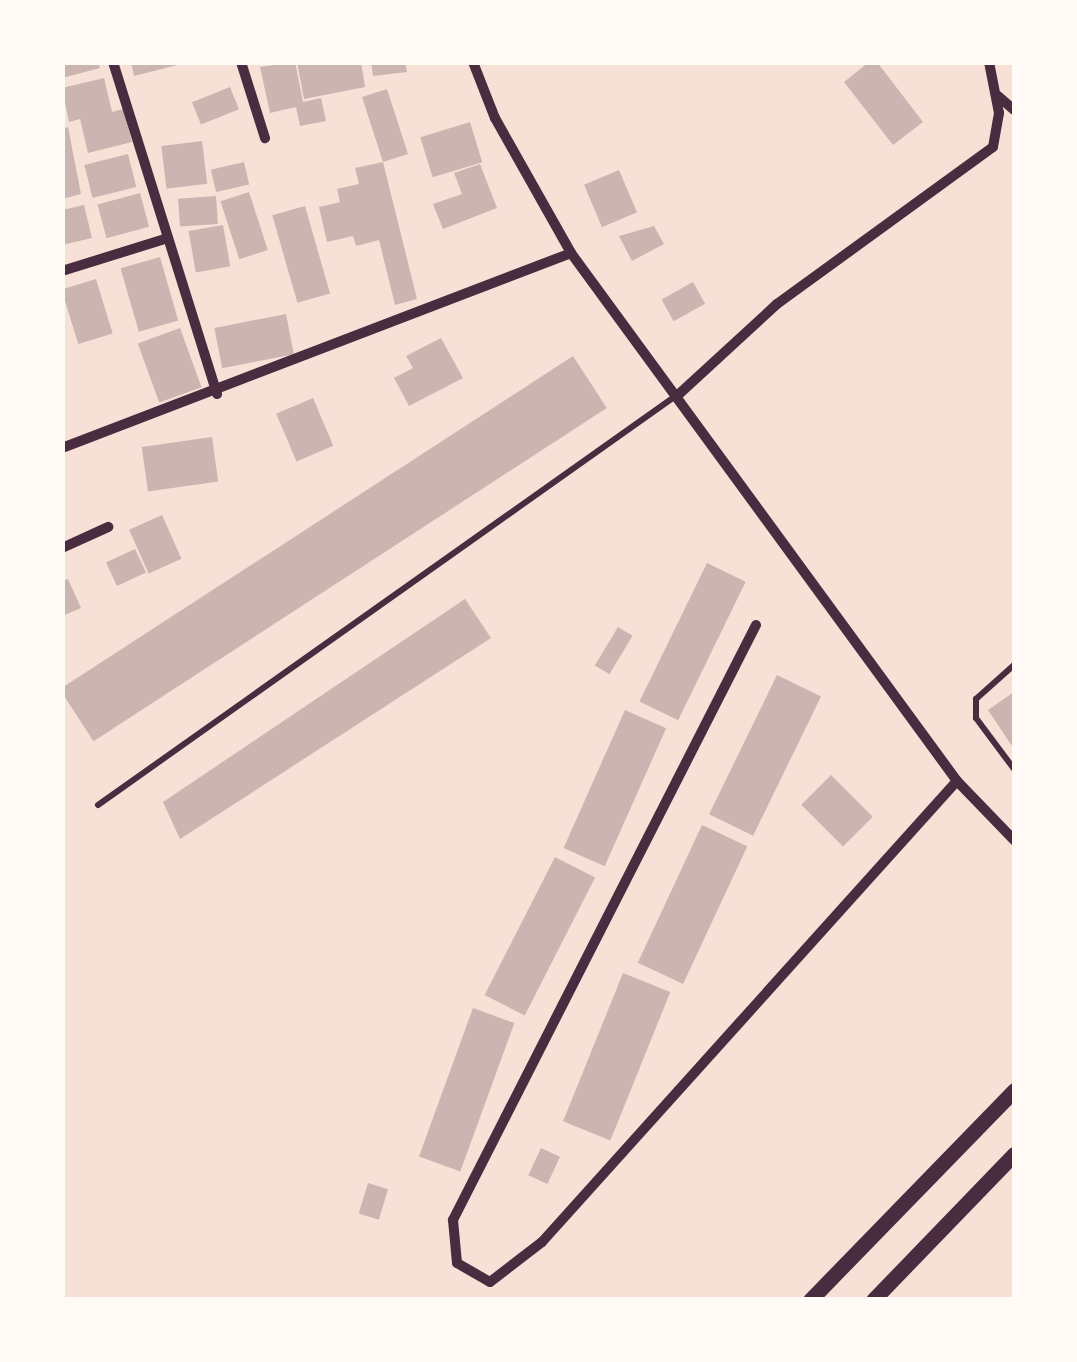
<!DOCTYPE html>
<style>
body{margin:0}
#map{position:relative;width:1077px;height:1362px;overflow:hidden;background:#f7e1d7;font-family:Georgia,serif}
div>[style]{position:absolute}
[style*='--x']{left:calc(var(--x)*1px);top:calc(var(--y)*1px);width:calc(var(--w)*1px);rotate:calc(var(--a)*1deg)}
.building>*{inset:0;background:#ccb4b1;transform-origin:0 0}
.service>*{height:6px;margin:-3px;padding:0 3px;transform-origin:3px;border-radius:3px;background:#4a2c40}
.minor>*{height:10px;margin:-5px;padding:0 5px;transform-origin:5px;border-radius:5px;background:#4a2c40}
.tertiary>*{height:15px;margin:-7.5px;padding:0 7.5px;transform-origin:7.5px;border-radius:7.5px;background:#4a2c40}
span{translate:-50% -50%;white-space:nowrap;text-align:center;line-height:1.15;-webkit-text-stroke:8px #fffaf5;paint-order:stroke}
.frame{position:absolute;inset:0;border:65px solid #fffaf5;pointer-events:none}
</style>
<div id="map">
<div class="building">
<div style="clip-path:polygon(62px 62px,98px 62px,100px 68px,62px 78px)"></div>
<div style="clip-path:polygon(131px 62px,181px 62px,181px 64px,134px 76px)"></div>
<div style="clip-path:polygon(295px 62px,303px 102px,321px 98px,326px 121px,300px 126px,296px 107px,270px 113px,260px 67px)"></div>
<div style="clip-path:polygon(297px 62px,361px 62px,365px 87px,304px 99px)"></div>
<div style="clip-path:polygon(371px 62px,405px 62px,407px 72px,373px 76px)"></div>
<div style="clip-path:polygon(869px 62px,877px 62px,923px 122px,893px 145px,844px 82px)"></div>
<div style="clip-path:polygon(104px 78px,112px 112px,123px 109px,132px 142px,88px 153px,80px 119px,69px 122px,62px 88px)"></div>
<div style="left:230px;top:87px;width:24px;height:41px;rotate:68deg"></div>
<div style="clip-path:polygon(387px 89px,408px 154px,383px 162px,417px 299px,395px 305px,379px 240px,356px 246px,353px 236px,327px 242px,319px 207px,340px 202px,337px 189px,359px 184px,355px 168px,383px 162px,362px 97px)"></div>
<div style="left:470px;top:122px;width:42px;height:52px;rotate:73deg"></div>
<div style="clip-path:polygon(68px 127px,81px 194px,62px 199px,62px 129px)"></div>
<div style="left:202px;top:141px;width:43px;height:41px;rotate:83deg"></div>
<div style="left:128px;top:154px;width:34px;height:45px;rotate:76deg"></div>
<div style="left:244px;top:162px;width:23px;height:34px;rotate:77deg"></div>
<div style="clip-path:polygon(480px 164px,497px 208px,443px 229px,433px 204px,462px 194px,454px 173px)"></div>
<div style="left:619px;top:170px;width:46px;height:38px;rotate:67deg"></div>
<div style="left:249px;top:192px;width:61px;height:30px;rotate:72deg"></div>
<div style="left:140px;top:193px;width:35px;height:44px;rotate:75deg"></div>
<div style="left:216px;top:196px;width:28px;height:38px;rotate:86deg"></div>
<div style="clip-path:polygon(84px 205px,92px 238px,62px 245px,62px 210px)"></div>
<div style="left:305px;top:206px;width:91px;height:34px;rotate:74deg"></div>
<div style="left:223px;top:225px;width:42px;height:35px;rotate:80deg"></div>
<div style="clip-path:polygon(654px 226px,664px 244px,632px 261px,619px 236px)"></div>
<div style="left:160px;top:257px;width:66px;height:41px;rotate:74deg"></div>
<div style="left:96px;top:279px;width:57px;height:36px;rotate:73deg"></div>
<div style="left:693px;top:282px;width:25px;height:36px;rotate:61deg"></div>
<div style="left:286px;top:314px;width:41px;height:73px;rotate:79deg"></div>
<div style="left:180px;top:328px;width:63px;height:45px;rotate:70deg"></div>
<div style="clip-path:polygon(441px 338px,463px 378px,409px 406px,394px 378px,413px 368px,406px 356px)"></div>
<div style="left:573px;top:356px;width:62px;height:612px;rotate:57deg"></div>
<div style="left:313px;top:398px;width:52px;height:40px;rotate:67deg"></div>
<div style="left:212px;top:437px;width:45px;height:71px;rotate:82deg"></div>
<div style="left:162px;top:515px;width:48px;height:36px;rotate:66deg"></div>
<div style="left:135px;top:549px;width:26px;height:32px;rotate:65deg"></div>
<div style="left:707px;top:563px;width:43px;height:154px;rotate:26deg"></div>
<div style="clip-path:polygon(68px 579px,81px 608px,62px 616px,62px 581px)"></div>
<div style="clip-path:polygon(465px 599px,491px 638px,180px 839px,163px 802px)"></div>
<div style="left:618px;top:627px;width:17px;height:45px;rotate:31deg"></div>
<div style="left:777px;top:675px;width:49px;height:155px;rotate:26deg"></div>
<div style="clip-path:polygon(1014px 692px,1014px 749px,988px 710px)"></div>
<div style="left:625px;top:710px;width:45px;height:151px;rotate:24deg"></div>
<div style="left:831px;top:775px;width:59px;height:42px;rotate:45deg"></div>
<div style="left:702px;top:825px;width:50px;height:152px;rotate:25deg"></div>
<div style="left:555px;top:857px;width:45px;height:155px;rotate:27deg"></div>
<div style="left:623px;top:973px;width:51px;height:160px;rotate:22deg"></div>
<div style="left:473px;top:1008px;width:44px;height:158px;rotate:20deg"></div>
<div style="left:541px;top:1148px;width:21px;height:30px;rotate:25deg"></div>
<div style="left:368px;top:1183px;width:21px;height:32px;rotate:17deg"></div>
</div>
<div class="service">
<div style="--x:1014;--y:665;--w:51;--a:138.2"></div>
<div style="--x:976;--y:699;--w:19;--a:90"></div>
<div style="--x:976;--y:718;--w:64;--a:53.3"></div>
<div style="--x:98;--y:805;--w:709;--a:-35.3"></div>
</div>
<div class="minor">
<div style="--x:113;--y:62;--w:348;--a:72.6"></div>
<div style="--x:241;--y:62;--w:80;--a:72.5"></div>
<div style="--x:473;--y:62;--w:60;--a:68.6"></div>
<div style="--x:495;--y:118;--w:155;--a:60.6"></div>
<div style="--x:571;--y:253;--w:654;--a:53.83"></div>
<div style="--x:957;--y:781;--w:82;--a:46"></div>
<div style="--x:998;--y:96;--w:21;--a:41"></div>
<div style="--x:62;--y:271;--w:111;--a:-17.3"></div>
<div style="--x:678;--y:395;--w:134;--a:-42.6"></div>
<div style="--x:777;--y:304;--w:267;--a:-36"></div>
<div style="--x:993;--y:147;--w:35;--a:-80"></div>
<div style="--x:999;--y:113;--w:52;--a:-101.1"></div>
<div style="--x:62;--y:448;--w:545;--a:-20.96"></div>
<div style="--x:62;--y:548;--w:51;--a:-24.5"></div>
<div style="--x:756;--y:625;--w:668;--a:116.99"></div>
<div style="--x:453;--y:1220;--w:43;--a:84.7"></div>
<div style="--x:457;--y:1263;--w:38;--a:30"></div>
<div style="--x:490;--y:1282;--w:66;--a:-37.6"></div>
<div style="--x:542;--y:1242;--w:620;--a:-48.01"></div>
</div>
<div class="tertiary">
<div style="--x:810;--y:1300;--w:293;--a:-45.8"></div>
<div style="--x:873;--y:1300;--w:203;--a:-46"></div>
</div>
<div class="frame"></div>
</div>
